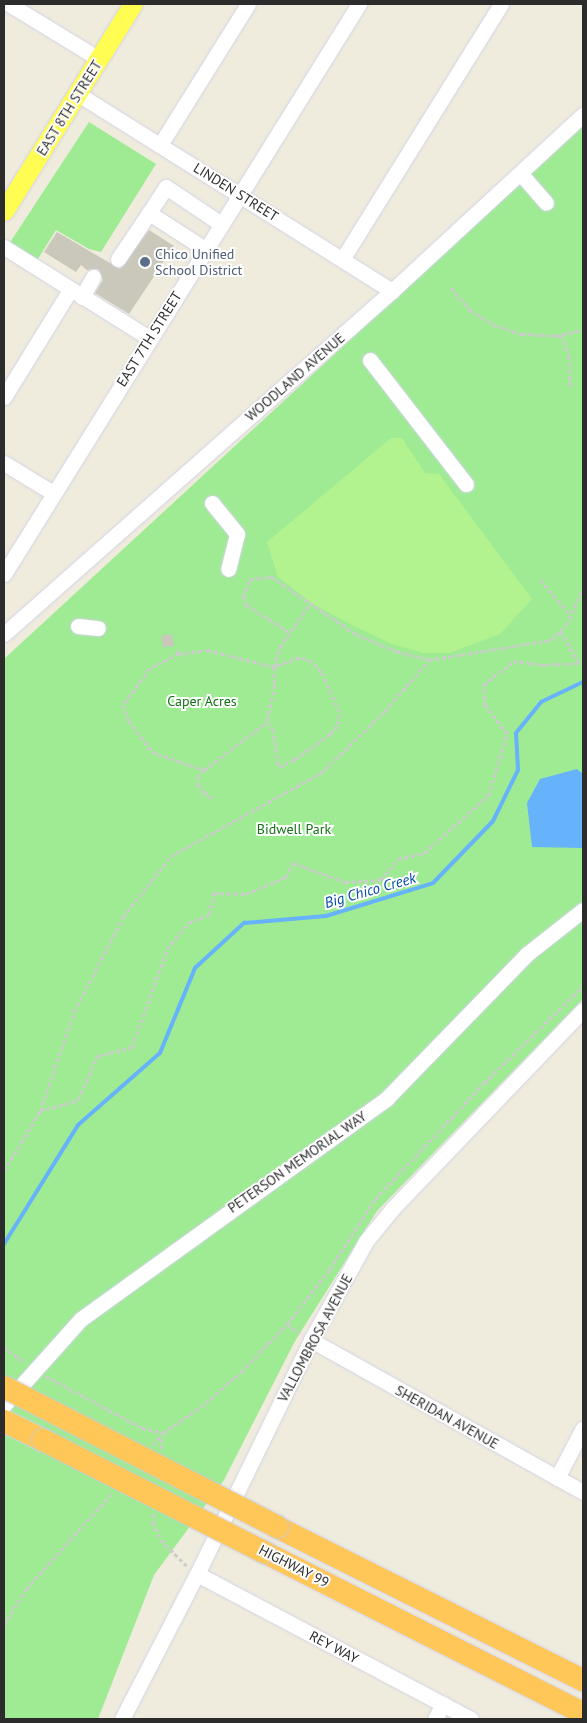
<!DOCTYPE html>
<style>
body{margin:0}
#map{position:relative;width:587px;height:1723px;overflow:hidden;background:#efebdd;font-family:"PT Sans",sans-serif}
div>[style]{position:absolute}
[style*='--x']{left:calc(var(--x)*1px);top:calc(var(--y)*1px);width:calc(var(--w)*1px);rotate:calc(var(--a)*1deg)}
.green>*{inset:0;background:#9eeb94}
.pitch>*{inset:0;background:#b2f38f}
.water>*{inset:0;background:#66b2fb}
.stream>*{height:4px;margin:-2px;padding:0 2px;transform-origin:2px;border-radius:2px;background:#66b2fb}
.building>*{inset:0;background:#cac8bb;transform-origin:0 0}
.path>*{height:2.5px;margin-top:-1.25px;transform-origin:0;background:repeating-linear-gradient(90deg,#ccc 0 4px,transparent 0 6.5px)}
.roads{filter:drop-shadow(0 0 1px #d3d2e6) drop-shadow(0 0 1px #d3d2e6)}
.minor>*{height:15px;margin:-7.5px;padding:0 7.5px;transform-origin:7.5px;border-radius:7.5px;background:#fff}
.major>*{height:19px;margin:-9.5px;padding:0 9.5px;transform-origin:9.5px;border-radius:9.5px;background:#fffd52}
.highway>*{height:22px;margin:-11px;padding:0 11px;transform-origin:11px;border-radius:11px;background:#ffc658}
.bridges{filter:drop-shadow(0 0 1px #ccc) drop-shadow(0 0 1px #ccc)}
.highway-bridge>*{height:22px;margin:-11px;padding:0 11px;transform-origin:11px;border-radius:11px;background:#ffc658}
.dots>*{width:14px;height:14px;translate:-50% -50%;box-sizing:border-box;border:2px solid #fff;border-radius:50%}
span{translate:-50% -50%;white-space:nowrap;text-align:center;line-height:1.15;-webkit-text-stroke:4px #fff;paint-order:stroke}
.street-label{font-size:14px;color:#2c2c2c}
.service-label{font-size:14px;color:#4e5e75}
.left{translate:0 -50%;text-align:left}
.park-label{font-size:14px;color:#137215}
.water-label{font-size:15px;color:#004aac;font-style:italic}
.frame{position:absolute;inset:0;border:5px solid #2c2c2c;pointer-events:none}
</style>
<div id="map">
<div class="green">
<div style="clip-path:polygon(89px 122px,156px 164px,101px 252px,89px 249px,56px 230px,36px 262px,9px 244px)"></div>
<div style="clip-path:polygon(583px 125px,583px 999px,377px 1211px,295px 1341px,224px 1480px,154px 1575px,98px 1719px,4px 1719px,4px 659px)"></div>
</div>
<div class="pitch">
<div style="clip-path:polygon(391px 438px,402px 438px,425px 473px,439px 474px,532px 599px,500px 634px,449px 653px,424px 653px,392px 644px,354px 626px,313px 604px,278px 577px,267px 542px)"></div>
</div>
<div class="water">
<div style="clip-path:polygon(577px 769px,583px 774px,583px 848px,532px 847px,527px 803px,540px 779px)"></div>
</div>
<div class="stream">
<div style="--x:4;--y:1244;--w:140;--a:-58.1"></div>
<div style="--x:78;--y:1125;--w:109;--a:-41.3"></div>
<div style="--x:160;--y:1053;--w:92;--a:-67.6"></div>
<div style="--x:195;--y:968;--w:67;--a:-42.6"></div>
<div style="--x:244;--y:923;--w:82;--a:-4.9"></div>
<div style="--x:326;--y:916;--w:112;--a:-17.1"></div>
<div style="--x:433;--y:883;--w:86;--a:-45.9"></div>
<div style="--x:493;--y:821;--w:57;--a:-63.9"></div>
<div style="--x:518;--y:770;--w:37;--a:-93"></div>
<div style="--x:516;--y:733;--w:40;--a:-51"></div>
<div style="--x:541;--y:702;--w:47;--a:-25.5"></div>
</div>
<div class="building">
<div style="clip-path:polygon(149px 230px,174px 246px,129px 314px,95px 293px,103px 280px,98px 269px,87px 270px,81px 265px,76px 272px,44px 252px,57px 232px,120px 269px)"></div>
<div style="left:172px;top:634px;width:12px;height:11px;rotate:81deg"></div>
</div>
<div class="path">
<div style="--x:451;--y:288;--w:29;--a:49"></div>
<div style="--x:470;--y:310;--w:28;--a:32"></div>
<div style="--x:494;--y:325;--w:29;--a:18"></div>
<div style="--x:522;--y:334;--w:34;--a:3"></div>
<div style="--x:556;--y:336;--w:28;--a:-13"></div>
<div style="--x:562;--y:335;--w:22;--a:72"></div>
<div style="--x:569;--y:356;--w:33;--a:87"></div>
<div style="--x:541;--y:580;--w:45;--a:50.4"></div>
<div style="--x:288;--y:632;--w:49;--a:-147.6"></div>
<div style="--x:247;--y:606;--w:10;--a:-114"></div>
<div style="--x:243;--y:597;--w:19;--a:-69"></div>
<div style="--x:250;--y:579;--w:22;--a:-5"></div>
<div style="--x:272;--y:577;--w:103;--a:34.3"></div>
<div style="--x:357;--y:635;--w:42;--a:22.3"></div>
<div style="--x:396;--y:651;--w:34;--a:15"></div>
<div style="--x:177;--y:650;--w:4;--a:63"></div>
<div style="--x:179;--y:654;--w:33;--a:153"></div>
<div style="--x:150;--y:669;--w:45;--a:126.9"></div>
<div style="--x:123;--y:705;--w:17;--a:69"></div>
<div style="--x:129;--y:721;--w:39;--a:53"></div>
<div style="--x:152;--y:752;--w:55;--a:19.1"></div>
<div style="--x:204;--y:770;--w:79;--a:-37.3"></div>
<div style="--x:267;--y:722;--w:9;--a:49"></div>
<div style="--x:273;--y:729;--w:38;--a:81"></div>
<div style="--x:279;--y:767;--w:18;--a:-27"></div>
<div style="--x:295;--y:759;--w:43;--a:-35.5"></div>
<div style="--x:330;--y:734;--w:12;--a:-48"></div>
<div style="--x:338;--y:725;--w:13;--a:-86"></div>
<div style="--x:339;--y:712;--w:44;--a:-114.2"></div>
<div style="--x:321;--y:672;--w:13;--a:-132"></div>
<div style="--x:312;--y:662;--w:14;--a:-163"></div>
<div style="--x:299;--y:658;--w:27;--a:160"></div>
<div style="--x:274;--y:667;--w:18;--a:87"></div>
<div style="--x:275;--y:685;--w:38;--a:102"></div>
<div style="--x:179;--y:654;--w:29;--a:-8"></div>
<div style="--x:208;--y:650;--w:68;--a:14.4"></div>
<div style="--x:274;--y:667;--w:21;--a:-73"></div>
<div style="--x:280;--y:647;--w:51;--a:-55.4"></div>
<div style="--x:204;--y:770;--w:8;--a:135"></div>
<div style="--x:198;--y:776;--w:8;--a:90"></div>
<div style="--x:198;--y:784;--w:11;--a:56"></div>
<div style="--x:204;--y:793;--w:10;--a:29"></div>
<div style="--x:40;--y:1111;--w:40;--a:-16"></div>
<div style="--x:78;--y:1100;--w:48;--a:-66.6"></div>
<div style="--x:97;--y:1056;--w:36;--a:-14"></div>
<div style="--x:132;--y:1047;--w:104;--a:-70.3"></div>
<div style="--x:167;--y:949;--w:33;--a:-51"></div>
<div style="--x:188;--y:923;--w:22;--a:-21"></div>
<div style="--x:209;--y:915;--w:23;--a:-77"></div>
<div style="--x:214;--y:893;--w:32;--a:2"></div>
<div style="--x:246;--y:894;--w:43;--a:-23"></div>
<div style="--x:286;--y:877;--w:16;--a:-63"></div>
<div style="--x:293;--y:863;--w:55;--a:20.1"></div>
<div style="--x:345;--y:882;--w:36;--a:-3"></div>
<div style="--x:381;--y:880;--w:27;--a:-51"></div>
<div style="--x:398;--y:859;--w:27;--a:-13"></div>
<div style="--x:424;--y:853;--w:86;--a:-41.7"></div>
<div style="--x:488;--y:796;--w:65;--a:-73"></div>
<div style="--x:507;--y:734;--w:36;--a:-128"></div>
<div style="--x:485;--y:706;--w:21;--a:-95"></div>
<div style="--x:483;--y:685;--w:39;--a:-38"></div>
<div style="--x:514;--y:661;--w:29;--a:8"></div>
<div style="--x:543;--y:665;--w:36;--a:-3"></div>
<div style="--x:579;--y:663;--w:37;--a:-121"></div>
<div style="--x:4;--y:1171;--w:70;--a:-59"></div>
<div style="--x:40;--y:1111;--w:105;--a:-71"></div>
<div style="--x:74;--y:1012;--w:107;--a:-62.7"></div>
<div style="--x:123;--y:917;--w:78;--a:-51.8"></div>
<div style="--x:171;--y:856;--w:171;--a:-29"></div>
<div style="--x:321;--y:773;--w:89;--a:-44.1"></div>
<div style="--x:385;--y:711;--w:67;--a:-49.2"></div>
<div style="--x:429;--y:660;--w:124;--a:-9.3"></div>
<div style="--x:551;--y:640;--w:21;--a:-45"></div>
<div style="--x:566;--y:625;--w:41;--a:-65.3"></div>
<div style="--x:287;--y:1324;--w:16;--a:35"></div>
<div style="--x:4;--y:1347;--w:26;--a:36"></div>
<div style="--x:46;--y:1376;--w:109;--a:28.4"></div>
<div style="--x:142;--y:1428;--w:22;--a:13"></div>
<div style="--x:153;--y:1445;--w:16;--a:-50"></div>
<div style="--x:163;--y:1433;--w:52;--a:-34.9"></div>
<div style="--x:206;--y:1403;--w:47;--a:-41.5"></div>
<div style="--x:241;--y:1372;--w:66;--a:-46.2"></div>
<div style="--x:287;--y:1324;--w:70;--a:-52"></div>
<div style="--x:330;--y:1269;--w:83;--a:-57.3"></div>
<div style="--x:375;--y:1199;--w:159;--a:-46.8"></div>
<div style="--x:484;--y:1083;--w:139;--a:-44.4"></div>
<div style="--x:161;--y:1449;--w:14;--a:-82"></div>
<div style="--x:154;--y:1514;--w:8;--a:97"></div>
<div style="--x:153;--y:1522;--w:20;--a:66"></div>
<div style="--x:161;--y:1540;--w:37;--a:45"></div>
<div style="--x:4;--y:1625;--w:42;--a:-58.6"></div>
<div style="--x:26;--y:1589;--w:129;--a:-48.1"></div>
</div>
<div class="roads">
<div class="minor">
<div style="--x:9;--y:4;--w:105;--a:31.4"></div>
<div style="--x:78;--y:94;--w:371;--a:32.1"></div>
<div style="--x:160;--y:145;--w:166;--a:-58"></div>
<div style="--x:521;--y:174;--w:38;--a:49"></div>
<div style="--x:4;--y:247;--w:171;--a:32.1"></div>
<div style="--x:205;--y:249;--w:67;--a:-147.3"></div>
<div style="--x:149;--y:213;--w:31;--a:-57"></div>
<div style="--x:166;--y:187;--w:66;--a:33.9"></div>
<div style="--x:343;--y:258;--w:299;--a:-58.1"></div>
<div style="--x:118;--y:259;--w:55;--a:-56"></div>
<div style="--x:82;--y:297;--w:23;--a:-61"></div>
<div style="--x:370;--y:360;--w:157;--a:52.3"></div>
<div style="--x:4;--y:397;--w:126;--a:-58.3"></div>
<div style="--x:4;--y:463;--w:57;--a:31.5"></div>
<div style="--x:212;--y:503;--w:40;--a:51"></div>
<div style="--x:237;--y:534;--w:36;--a:104"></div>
<div style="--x:4;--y:574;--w:672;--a:-58.09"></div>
<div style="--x:78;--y:626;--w:20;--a:6"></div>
<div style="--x:4;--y:634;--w:518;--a:-41.48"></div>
<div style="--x:392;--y:291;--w:260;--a:-42.7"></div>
<div style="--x:311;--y:1340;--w:312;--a:29.2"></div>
<div style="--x:4;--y:1405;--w:115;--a:-48.2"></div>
<div style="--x:81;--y:1319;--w:377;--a:-35.8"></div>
<div style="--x:387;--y:1098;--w:201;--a:-45.8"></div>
<div style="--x:527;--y:954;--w:71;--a:-38.2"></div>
<div style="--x:557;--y:1478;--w:56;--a:-62.5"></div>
<div style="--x:197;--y:1574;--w:310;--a:27.9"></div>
<div style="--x:122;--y:1719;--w:163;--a:-62.7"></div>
<div style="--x:197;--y:1574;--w:260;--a:-64"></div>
<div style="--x:311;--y:1340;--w:113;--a:-60.9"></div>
<div style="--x:366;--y:1241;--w:43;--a:-50.7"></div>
<div style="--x:393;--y:1208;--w:274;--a:-46.2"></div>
<div style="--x:435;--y:1719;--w:17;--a:-62"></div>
</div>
<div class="major">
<div style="--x:4;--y:211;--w:244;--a:-58.1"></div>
</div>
<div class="highway">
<div style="--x:4;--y:1421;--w:43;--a:26"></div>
<div style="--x:277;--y:1527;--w:342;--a:26.6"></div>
<div style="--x:264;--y:1552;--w:357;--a:26.8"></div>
</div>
</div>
<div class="bridges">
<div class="highway-bridge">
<div style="--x:4;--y:1387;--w:307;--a:27.1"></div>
<div style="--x:43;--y:1440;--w:248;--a:26.9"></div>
</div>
</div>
<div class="dots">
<div style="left:145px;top:262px;background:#5c6f8a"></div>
</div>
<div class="street-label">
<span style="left:69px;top:108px;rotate:-58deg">EAST 8TH STREET</span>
<span style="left:236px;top:192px;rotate:32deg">LINDEN STREET</span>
<span style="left:149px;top:339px;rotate:-58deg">EAST 7TH STREET</span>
<span style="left:295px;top:377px;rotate:-41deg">WOODLAND AVENUE</span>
<span style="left:297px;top:1162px;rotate:-35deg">PETERSON MEMORIAL WAY</span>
<span style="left:315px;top:1338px;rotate:-62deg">VALLOMBROSA AVENUE</span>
<span style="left:447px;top:1417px;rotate:29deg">SHERIDAN AVENUE</span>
<span style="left:294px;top:1566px;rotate:27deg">HIGHWAY 99</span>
<span style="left:334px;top:1647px;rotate:28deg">REY WAY</span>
</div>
<div class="service-label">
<span class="left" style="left:155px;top:262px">Chico Unified<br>School District</span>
</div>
<div class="park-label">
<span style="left:202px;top:701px">Caper Acres</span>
<span style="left:294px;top:829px">Bidwell Park</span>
</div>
<div class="water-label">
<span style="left:370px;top:890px;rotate:-16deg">Big Chico Creek</span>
</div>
<div class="frame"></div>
</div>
